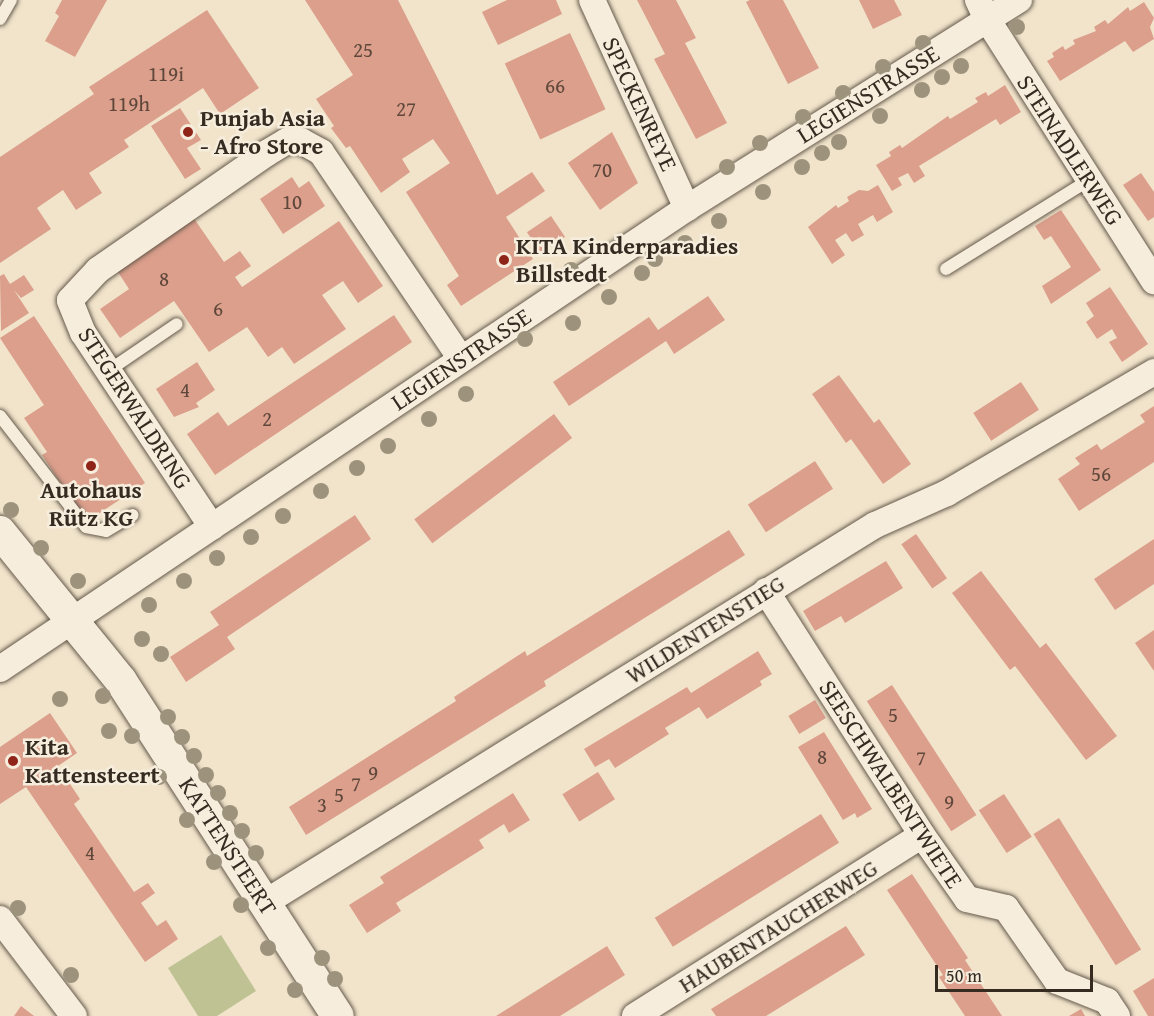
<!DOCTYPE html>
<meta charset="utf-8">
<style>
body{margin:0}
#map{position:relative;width:1154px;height:1016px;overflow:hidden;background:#f1e4cb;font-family:"Gentium Book Plus",serif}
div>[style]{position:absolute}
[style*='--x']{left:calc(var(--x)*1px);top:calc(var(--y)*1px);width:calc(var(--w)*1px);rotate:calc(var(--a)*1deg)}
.green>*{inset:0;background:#bfc293}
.building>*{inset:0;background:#db9f8c;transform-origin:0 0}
.roads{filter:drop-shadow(0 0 2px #65594b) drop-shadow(0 0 2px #65594b)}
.service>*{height:12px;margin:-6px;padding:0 6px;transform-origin:6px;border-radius:6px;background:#f6eddd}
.minor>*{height:26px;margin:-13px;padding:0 13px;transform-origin:13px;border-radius:13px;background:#f6eddd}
.tertiary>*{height:32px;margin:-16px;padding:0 16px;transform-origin:16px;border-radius:16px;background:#f6eddd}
.trees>*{width:16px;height:16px;margin:-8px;border-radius:50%;background:#9d937d}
.dots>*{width:16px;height:16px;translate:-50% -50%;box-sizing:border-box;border:3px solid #f6eddd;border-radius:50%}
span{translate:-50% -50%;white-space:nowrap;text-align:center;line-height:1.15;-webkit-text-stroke:5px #f6eddd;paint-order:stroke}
.number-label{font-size:21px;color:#5f483b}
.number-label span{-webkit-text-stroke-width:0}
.street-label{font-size:24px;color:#362b20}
.poi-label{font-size:24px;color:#362b20;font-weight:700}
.left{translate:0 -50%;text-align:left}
.scale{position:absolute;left:935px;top:965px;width:158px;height:27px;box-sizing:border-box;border:3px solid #362b20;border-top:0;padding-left:8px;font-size:18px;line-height:21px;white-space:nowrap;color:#362b20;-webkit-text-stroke:4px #f6eddd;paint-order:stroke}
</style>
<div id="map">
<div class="green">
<div style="clip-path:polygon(221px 935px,256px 991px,217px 1016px,198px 1016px,168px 968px)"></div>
</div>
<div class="building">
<div style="clip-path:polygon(62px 0,107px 0,75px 57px,45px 41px,59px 16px,55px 13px)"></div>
<div style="clip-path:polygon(305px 0,398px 0,497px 195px,532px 172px,545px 191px,506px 217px,533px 259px,461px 306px,447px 285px,459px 276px,406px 192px,450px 163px,433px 139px,402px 159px,410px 172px,381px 193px,350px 146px,346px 148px,331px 128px,334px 126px,316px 99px,353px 75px)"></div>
<div style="clip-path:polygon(507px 0,556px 0,562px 14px,498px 45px,482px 12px)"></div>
<div style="clip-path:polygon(637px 0,676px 0,696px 38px,685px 43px,727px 123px,696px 139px,654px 59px,665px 54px)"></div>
<div style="clip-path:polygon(750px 0,783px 0,819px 68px,788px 84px,746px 2px)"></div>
<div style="clip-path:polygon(859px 0,894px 0,902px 15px,873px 29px)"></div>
<div style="clip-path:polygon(1144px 2px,1154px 18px,1150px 27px,1154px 39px,1133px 52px,1125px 41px,1060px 81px,1047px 61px,1054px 57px,1052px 53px,1063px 46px,1065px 50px,1075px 44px,1073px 40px,1096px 31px,1094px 27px,1105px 20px,1108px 24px,1128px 7px,1130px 11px)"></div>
<div style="clip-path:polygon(207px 10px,259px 88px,220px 114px,203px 88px,124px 140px,129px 147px,89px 173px,102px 193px,76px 210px,63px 190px,37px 208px,51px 229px,0 263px,0 157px,94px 94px,89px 87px)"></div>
<div style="left:570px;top:33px;width:84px;height:72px;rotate:65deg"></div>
<div style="clip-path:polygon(1005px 85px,1021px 112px,1000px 125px,996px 119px,919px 166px,925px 176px,914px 183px,908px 173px,898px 178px,902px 185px,892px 191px,876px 165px,891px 156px,889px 152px,900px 145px,902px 148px,948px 116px,950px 119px,978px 102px,975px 98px,986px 92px,988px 96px)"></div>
<div style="clip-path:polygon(180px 108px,201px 140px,187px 148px,201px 169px,185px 179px,151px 126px)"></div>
<div style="clip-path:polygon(612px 132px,638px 183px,600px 210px,568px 163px)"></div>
<div style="clip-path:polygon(1141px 173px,1154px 192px,1154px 217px,1148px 221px,1123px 185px)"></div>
<div style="clip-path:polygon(292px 177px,299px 188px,309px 181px,325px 206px,283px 234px,260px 199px)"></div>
<div style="clip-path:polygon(878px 185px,893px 212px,877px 222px,873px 215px,858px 224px,864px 235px,852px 242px,846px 233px,835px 240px,845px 255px,832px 264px,808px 227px,836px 205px,838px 208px,849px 201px,847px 197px,859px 190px,868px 191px)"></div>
<div style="clip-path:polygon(1061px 210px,1101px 270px,1051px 304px,1042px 286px,1071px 267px,1051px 236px,1044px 240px,1035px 226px)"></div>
<div style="left:551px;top:216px;width:25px;height:29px;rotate:56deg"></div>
<div style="clip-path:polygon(193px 217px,224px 262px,240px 251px,251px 266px,235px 277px,242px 287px,339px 221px,383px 286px,358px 303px,343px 281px,322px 295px,346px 329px,294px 364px,282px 347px,268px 357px,247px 327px,209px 352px,174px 301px,120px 338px,100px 309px,129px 289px,116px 269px)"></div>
<div style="clip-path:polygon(4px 274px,10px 284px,24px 275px,34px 290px,21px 298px,14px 290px,29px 313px,1px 331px,0 276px)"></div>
<div style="clip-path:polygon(1110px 287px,1148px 344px,1122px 362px,1109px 342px,1117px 338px,1112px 329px,1097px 339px,1086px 322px,1094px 316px,1086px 303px)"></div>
<div style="clip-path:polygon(708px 296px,725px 320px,674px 354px,666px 341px,569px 406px,553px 382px,649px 317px,658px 330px)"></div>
<div style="clip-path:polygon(394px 315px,412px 342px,215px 475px,187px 434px,218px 412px,228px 426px)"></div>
<div style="clip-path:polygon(34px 316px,145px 483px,86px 522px,42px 455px,47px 452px,24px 418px,44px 405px,0 338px)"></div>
<div style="clip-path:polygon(197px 362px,215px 390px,196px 403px,199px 407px,174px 417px,156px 389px)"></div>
<div style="clip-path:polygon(839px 375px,874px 423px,879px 419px,911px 464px,883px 484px,851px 439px,846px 443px,812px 394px)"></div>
<div style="left:1021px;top:382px;width:33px;height:57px;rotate:57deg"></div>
<div style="clip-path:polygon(1154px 406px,1154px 462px,1079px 511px,1058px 479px,1080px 464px,1075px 458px,1097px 444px,1101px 450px,1145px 422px,1140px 415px)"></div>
<div style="left:554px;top:414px;width:30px;height:175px;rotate:53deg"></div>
<div style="left:815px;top:461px;width:33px;height:80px;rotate:57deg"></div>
<div style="clip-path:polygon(355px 515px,371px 539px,227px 637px,235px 649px,186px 682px,170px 657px,219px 625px,210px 612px)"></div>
<div style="clip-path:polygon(729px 530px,745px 555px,544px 681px,546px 686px,306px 835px,289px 807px,456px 701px,454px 697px,525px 651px,527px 656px)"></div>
<div style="left:916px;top:534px;width:54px;height:18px;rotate:55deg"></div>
<div style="clip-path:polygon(1154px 539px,1154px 584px,1115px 610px,1094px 579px)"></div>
<div style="clip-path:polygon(886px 561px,903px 588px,845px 623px,841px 616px,815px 631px,803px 611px)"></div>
<div style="clip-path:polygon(981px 571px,1040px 648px,1046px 643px,1117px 736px,1086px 760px,1015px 666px,1010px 670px,952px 593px)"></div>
<div style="clip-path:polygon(1154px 630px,1154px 671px,1135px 643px)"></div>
<div style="clip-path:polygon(758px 651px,772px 674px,760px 681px,762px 685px,707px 719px,699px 707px,665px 728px,669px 734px,615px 768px,609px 759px,595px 767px,584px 749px,687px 687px,691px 693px)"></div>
<div style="left:892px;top:685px;width:155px;height:30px;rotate:57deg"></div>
<div style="left:815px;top:700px;width:21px;height:31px;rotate:59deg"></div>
<div style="clip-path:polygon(50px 713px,77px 753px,58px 766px,80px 799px,74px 804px,134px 892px,148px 883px,155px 893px,141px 903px,157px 926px,166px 920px,178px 939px,145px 962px,26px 787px,0 804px,0 747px)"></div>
<div style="clip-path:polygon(824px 732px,872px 809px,857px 818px,855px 813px,843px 820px,798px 747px)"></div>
<div style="left:598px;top:772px;width:32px;height:42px;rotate:58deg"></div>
<div style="clip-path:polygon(513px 793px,530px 820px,509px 833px,504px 824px,479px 840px,484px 848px,396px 903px,401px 911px,367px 933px,349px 905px,384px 883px,380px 877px)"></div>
<div style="left:1004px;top:794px;width:51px;height:30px;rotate:57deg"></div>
<div style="left:821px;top:814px;width:34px;height:196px;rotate:58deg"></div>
<div style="left:1059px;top:818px;width:155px;height:30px;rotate:58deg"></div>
<div style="clip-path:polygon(912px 874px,968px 958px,965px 960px,1002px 1016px,965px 1016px,939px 977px,943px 975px,887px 890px)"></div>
<div style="clip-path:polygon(846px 926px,865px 955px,766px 1016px,716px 1016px,711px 1009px)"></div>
<div style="clip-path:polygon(607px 946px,625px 975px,560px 1016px,496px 1016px)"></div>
<div style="clip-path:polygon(1154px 978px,1154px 1016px,1148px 1016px,1133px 991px)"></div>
<div style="clip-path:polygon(21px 1006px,34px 1016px,14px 1016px)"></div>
<div style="clip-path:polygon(1081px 1009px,1085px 1016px,1069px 1016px)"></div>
</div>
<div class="roads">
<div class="service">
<div style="--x:0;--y:19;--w:22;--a:-60"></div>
<div style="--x:946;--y:269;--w:168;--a:-31.9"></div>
<div style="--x:108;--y:371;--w:83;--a:-34.3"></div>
<div style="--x:0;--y:416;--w:140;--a:52.2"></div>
<div style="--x:86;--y:527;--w:20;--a:11"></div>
<div style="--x:106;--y:531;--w:31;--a:-31"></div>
</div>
<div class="minor">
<div style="--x:592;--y:0;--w:229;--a:65.5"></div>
<div style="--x:978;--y:0;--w:21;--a:65"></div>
<div style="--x:987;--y:19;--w:311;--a:57.5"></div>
<div style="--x:212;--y:527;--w:233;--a:-123.6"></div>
<div style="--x:83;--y:333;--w:35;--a:-112"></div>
<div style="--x:70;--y:300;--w:41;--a:-47"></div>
<div style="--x:98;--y:270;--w:206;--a:-34.7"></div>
<div style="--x:267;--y:153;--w:23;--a:-31"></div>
<div style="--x:287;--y:141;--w:14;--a:0"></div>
<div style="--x:301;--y:141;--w:23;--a:29"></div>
<div style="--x:321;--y:152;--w:250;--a:55.9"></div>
<div style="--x:766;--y:591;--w:290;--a:57.4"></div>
<div style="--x:922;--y:835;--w:78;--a:54.9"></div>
<div style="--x:967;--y:899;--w:40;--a:13"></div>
<div style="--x:1006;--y:908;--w:89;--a:55.1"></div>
<div style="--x:1057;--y:981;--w:54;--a:21.8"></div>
<div style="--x:1107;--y:1001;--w:18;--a:56"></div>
<div style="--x:0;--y:669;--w:827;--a:-33.86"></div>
<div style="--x:687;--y:208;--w:392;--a:-32.1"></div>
<div style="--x:266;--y:902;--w:716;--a:-31.76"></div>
<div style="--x:875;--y:525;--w:79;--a:-24"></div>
<div style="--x:947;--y:493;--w:240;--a:-30.3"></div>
<div style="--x:0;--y:919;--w:122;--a:52.7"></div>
<div style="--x:635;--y:1016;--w:339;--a:-32.2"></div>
</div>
<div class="tertiary">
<div style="--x:0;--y:532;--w:192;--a:50.9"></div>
<div style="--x:121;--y:681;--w:399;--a:57.1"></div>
</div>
</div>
<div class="trees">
<div style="left:1017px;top:27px"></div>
<div style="left:923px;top:43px"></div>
<div style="left:961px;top:66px"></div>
<div style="left:883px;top:67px"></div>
<div style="left:942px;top:77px"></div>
<div style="left:922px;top:90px"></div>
<div style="left:843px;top:93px"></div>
<div style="left:880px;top:116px"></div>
<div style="left:803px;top:117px"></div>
<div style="left:839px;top:142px"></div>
<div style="left:760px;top:143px"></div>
<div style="left:822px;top:153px"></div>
<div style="left:727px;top:167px"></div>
<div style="left:802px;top:167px"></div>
<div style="left:763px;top:192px"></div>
<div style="left:719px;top:221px"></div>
<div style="left:685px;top:243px"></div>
<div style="left:655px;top:259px"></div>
<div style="left:571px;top:270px"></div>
<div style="left:642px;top:273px"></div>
<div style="left:609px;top:297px"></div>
<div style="left:573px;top:323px"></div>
<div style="left:525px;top:339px"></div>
<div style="left:466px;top:394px"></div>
<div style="left:429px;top:419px"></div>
<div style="left:388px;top:446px"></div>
<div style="left:357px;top:468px"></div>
<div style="left:321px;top:491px"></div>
<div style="left:11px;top:510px"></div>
<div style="left:283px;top:516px"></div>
<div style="left:251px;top:537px"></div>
<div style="left:41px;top:548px"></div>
<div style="left:217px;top:558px"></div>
<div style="left:78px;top:581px"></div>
<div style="left:184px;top:581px"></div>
<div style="left:149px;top:605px"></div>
<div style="left:142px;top:639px"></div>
<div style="left:161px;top:654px"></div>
<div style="left:103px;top:696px"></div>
<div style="left:60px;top:699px"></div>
<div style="left:168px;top:717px"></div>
<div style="left:109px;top:731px"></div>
<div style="left:132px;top:736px"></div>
<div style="left:182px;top:737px"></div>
<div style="left:194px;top:756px"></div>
<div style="left:206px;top:775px"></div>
<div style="left:159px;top:777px"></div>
<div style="left:218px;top:793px"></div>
<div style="left:230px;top:813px"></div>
<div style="left:187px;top:820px"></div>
<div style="left:242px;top:831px"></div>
<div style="left:256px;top:853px"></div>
<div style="left:214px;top:862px"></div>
<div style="left:241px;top:905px"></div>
<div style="left:18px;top:908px"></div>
<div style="left:268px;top:948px"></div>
<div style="left:322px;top:958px"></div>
<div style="left:71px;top:975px"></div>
<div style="left:335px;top:979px"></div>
<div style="left:295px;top:990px"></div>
</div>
<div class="dots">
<div style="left:188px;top:132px;background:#8f2418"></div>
<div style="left:504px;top:260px;background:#8f2418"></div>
<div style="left:91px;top:466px;background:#8f2418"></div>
<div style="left:13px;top:761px;background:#8f2418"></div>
</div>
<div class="number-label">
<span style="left:363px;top:50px">25</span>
<span style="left:166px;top:74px">119i</span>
<span style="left:555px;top:86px">66</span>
<span style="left:129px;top:104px">119h</span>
<span style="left:406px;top:109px">27</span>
<span style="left:602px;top:170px">70</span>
<span style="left:292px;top:202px">10</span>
<span style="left:164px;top:279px">8</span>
<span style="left:218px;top:309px">6</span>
<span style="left:185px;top:390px">4</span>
<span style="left:267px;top:419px">2</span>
<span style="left:1101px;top:474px">56</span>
<span style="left:893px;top:715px">5</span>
<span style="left:822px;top:757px">8</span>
<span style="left:921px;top:758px">7</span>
<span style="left:373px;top:773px">9</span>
<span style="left:356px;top:784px">7</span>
<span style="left:339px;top:795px">5</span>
<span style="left:949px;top:802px">9</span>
<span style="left:322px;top:805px">3</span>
<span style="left:90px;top:853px">4</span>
</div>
<div class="street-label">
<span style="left:868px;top:94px;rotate:-32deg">LEGIENSTRASSE</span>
<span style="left:640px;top:104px;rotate:65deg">SPECKENREYE</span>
<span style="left:1070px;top:150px;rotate:57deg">STEINADLERWEG</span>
<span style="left:461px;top:359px;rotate:-34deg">LEGIENSTRASSE</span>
<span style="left:135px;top:408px;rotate:57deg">STEGERWALDRING</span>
<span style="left:705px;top:629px;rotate:-32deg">WILDENTENSTIEG</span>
<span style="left:891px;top:784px;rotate:57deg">SEESCHWALBENTWIETE</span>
<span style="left:228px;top:846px;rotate:57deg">KATTENSTEERT</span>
<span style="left:778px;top:926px;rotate:-32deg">HAUBENTAUCHERWEG</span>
</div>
<div class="poi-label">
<span class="left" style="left:200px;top:132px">Punjab Asia<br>- Afro Store</span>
<span class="left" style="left:516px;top:260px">KITA Kinderparadies<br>Billstedt</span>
<span style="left:91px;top:504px">Autohaus<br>Rütz KG</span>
<span class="left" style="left:25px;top:761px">Kita<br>Kattensteert</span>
</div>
<div class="scale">50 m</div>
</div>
